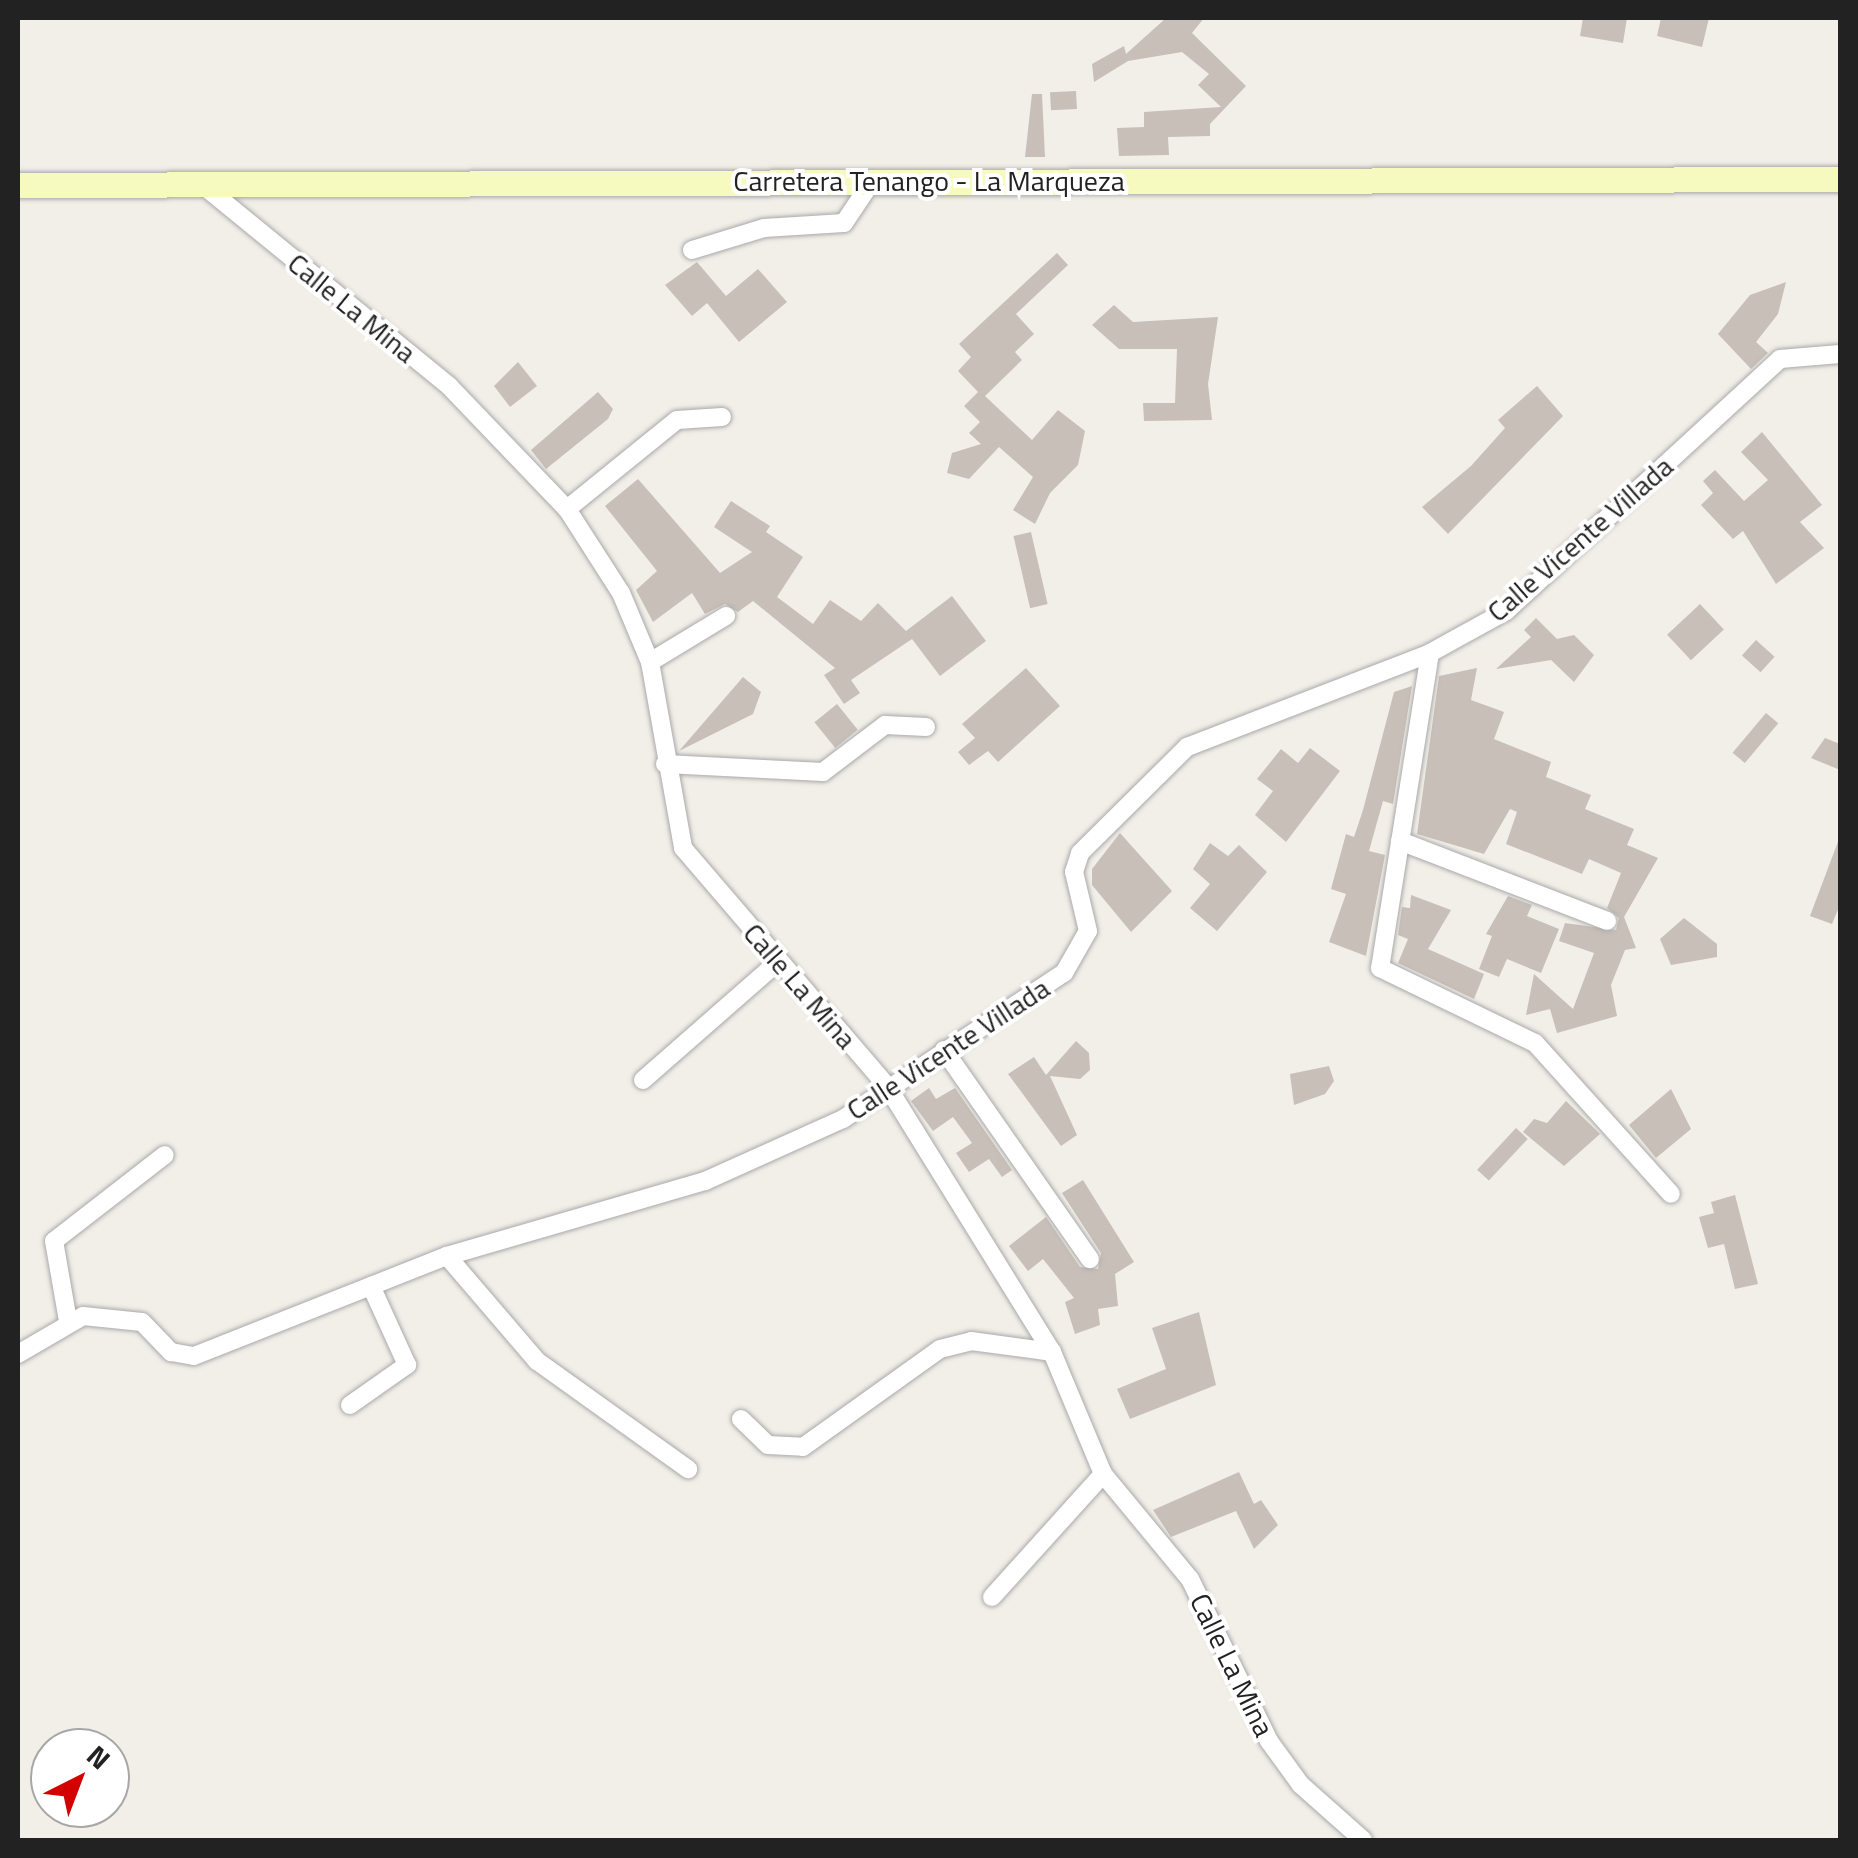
<!DOCTYPE html>
<style>
body{margin:0}
#map{position:relative;width:1858px;height:1858px;overflow:hidden;background:#f2efe9;font-family:"Titillium Web",sans-serif}
div>[style]{position:absolute}
[style*='--x']{left:calc(var(--x)*1px);top:calc(var(--y)*1px);width:calc(var(--w)*1px);rotate:calc(var(--a)*1deg)}
.building>*{inset:0;background:#c7bfb8;transform-origin:0 0}
.roads{filter:drop-shadow(0 0 2px #a9a9a9) drop-shadow(0 0 2px #a9a9a9)}
.street>*{height:18px;margin:-9px;padding:0 9px;transform-origin:9px;border-radius:9px;background:#fff}
.secondary>*{height:25px;margin:-12.5px;padding:0 12.5px;transform-origin:12.5px;border-radius:12.5px;background:#f7fabf}
span{translate:-50% -50%;white-space:nowrap;text-align:center;line-height:1.15;-webkit-text-stroke:8px #fff;paint-order:stroke}
.street-label{font-size:28px;color:#222}
.frame{position:absolute;inset:0;border:20px solid #222;pointer-events:none}
.north{position:absolute;left:30px;top:1728px;width:100px;height:100px;box-sizing:border-box;background:#fff;border:2px solid #a7a7a7;border-radius:50%;rotate:42deg;font-size:28px;font-weight:700;line-height:40px;text-align:center;color:#222}
.north::after{content:'';display:block;margin:auto;width:35px;height:45px;background:#d40000;clip-path:polygon(50% 0,100% 100%,50% 72%,0 100%)}
</style>
<div id="map">
<div class="building">
<div style="clip-path:polygon(1166px 18px,1204px 18px,1192px 33px,1246px 86px,1210px 124px,1210px 136px,1168px 137px,1169px 155px,1119px 156px,1117px 128px,1144px 127px,1144px 112px,1221px 107px,1198px 85px,1209px 74px,1182px 52px,1128px 61px,1094px 82px,1092px 64px,1124px 46px,1126px 54px)"></div>
<div style="clip-path:polygon(1583px 18px,1627px 18px,1623px 43px,1580px 36px)"></div>
<div style="clip-path:polygon(1661px 18px,1709px 18px,1702px 47px,1657px 36px)"></div>
<div style="left:1076px;top:91px;width:18px;height:26px;rotate:87deg"></div>
<div style="clip-path:polygon(1032px 94px,1042px 94px,1045px 157px,1025px 157px)"></div>
<div style="clip-path:polygon(1057px 253px,1068px 265px,1016px 314px,1034px 334px,1015px 352px,1022px 360px,985px 396px,1032px 440px,1058px 410px,1085px 431px,1078px 465px,1050px 493px,1035px 524px,1013px 510px,1033px 477px,999px 447px,969px 479px,947px 473px,952px 453px,981px 444px,969px 433px,980px 422px,964px 406px,978px 392px,958px 371px,971px 357px,959px 344px)"></div>
<div style="clip-path:polygon(697px 262px,726px 296px,758px 269px,787px 302px,739px 342px,707px 303px,692px 316px,665px 285px)"></div>
<div style="clip-path:polygon(1786px 282px,1778px 314px,1756px 342px,1768px 353px,1751px 369px,1718px 334px,1750px 295px)"></div>
<div style="clip-path:polygon(1114px 305px,1133px 322px,1218px 317px,1208px 384px,1212px 420px,1144px 421px,1143px 403px,1175px 403px,1177px 349px,1119px 349px,1092px 325px)"></div>
<div style="clip-path:polygon(518px 362px,537px 386px,510px 407px,494px 386px)"></div>
<div style="clip-path:polygon(1537px 386px,1563px 416px,1448px 534px,1422px 507px,1471px 466px,1505px 428px,1498px 420px)"></div>
<div style="clip-path:polygon(598px 392px,613px 409px,608px 419px,546px 469px,531px 450px)"></div>
<div style="clip-path:polygon(1762px 432px,1822px 505px,1800px 522px,1824px 548px,1776px 584px,1743px 531px,1733px 539px,1701px 505px,1713px 493px,1703px 481px,1715px 470px,1744px 501px,1768px 480px,1741px 452px)"></div>
<div style="clip-path:polygon(638px 479px,720px 573px,752px 552px,714px 527px,731px 501px,770px 526px,766px 532px,803px 557px,777px 597px,813px 624px,830px 600px,861px 621px,878px 603px,906px 631px,952px 596px,986px 641px,940px 676px,912px 639px,851px 680px,860px 693px,844px 704px,824px 675px,835px 668px,753px 601px,738px 612px,725px 604px,705px 614px,692px 593px,653px 622px,636px 590px,657px 571px,605px 506px)"></div>
<div style="left:1031px;top:532px;width:74px;height:18px;rotate:77deg"></div>
<div style="left:1700px;top:604px;width:35px;height:45px;rotate:47deg"></div>
<div style="clip-path:polygon(1536px 618px,1557px 639px,1574px 635px,1594px 655px,1574px 682px,1551px 660px,1496px 669px,1531px 637px,1524px 630px)"></div>
<div style="left:1756px;top:640px;width:25px;height:21px;rotate:42deg"></div>
<div style="clip-path:polygon(1026px 668px,1060px 706px,998px 762px,988px 751px,969px 765px,958px 752px,975px 738px,962px 724px)"></div>
<div style="clip-path:polygon(1477px 668px,1471px 700px,1504px 712px,1494px 739px,1551px 762px,1546px 777px,1591px 795px,1585px 809px,1634px 829px,1627px 845px,1658px 858px,1624px 917px,1636px 948px,1625px 950px,1611px 985px,1617px 1016px,1557px 1033px,1550px 1009px,1526px 1015px,1534px 974px,1573px 1009px,1594px 953px,1559px 941px,1565px 923px,1616px 930px,1619px 918px,1607px 908px,1621px 873px,1589px 859px,1582px 874px,1506px 844px,1517px 812px,1510px 809px,1484px 854px,1417px 834px,1439px 676px)"></div>
<div style="clip-path:polygon(743px 677px,761px 692px,753px 714px,679px 751px)"></div>
<div style="clip-path:polygon(1412px 686px,1393px 804px,1383px 801px,1369px 851px,1385px 855px,1366px 956px,1329px 942px,1346px 894px,1331px 889px,1346px 834px,1354px 837px,1363px 810px,1394px 692px)"></div>
<div style="left:837px;top:704px;width:33px;height:29px;rotate:51deg"></div>
<div style="left:1766px;top:713px;width:16px;height:52px;rotate:40deg"></div>
<div style="clip-path:polygon(1825px 738px,1840px 744px,1840px 770px,1811px 758px)"></div>
<div style="clip-path:polygon(1310px 748px,1340px 771px,1286px 842px,1255px 815px,1273px 791px,1257px 779px,1281px 749px,1298px 763px)"></div>
<div style="clip-path:polygon(1120px 833px,1172px 891px,1131px 932px,1092px 885px,1092px 869px)"></div>
<div style="clip-path:polygon(1839px 839px,1840px 905px,1832px 924px,1810px 916px)"></div>
<div style="clip-path:polygon(1210px 843px,1228px 856px,1239px 845px,1267px 872px,1217px 931px,1190px 908px,1210px 884px,1193px 869px)"></div>
<div style="clip-path:polygon(1411px 895px,1451px 910px,1428px 949px,1484px 974px,1474px 999px,1398px 963px,1408px 939px,1398px 935px,1402px 907px,1410px 908px)"></div>
<div style="clip-path:polygon(1508px 896px,1532px 905px,1527px 916px,1559px 929px,1541px 973px,1507px 959px,1499px 977px,1479px 969px,1492px 936px,1486px 934px)"></div>
<div style="clip-path:polygon(1684px 918px,1717px 944px,1717px 957px,1671px 965px,1660px 939px)"></div>
<div style="clip-path:polygon(1076px 1041px,1089px 1053px,1090px 1070px,1080px 1079px,1050px 1076px,1077px 1135px,1061px 1146px,1008px 1074px,1034px 1057px,1046px 1075px)"></div>
<div style="clip-path:polygon(1329px 1066px,1334px 1081px,1325px 1094px,1294px 1105px,1290px 1074px)"></div>
<div style="clip-path:polygon(929px 1088px,936px 1099px,955px 1088px,1012px 1170px,1002px 1177px,989px 1159px,969px 1172px,956px 1153px,972px 1143px,953px 1117px,933px 1131px,911px 1101px)"></div>
<div style="clip-path:polygon(1671px 1089px,1691px 1129px,1656px 1158px,1629px 1125px)"></div>
<div style="clip-path:polygon(1566px 1101px,1600px 1134px,1564px 1166px,1523px 1132px,1534px 1119px,1547px 1123px)"></div>
<div style="left:1516px;top:1128px;width:16px;height:57px;rotate:43deg"></div>
<div style="clip-path:polygon(1083px 1180px,1134px 1262px,1115px 1274px,1118px 1306px,1098px 1309px,1100px 1325px,1075px 1334px,1065px 1302px,1074px 1298px,1043px 1259px,1028px 1271px,1009px 1246px,1046px 1217px,1080px 1267px,1098px 1269px,1101px 1253px,1062px 1193px)"></div>
<div style="clip-path:polygon(1735px 1195px,1758px 1284px,1735px 1289px,1724px 1244px,1708px 1248px,1699px 1217px,1714px 1213px,1711px 1202px)"></div>
<div style="clip-path:polygon(1199px 1312px,1216px 1385px,1130px 1419px,1117px 1389px,1166px 1369px,1152px 1328px)"></div>
<div style="clip-path:polygon(1239px 1472px,1254px 1504px,1261px 1500px,1278px 1525px,1254px 1549px,1236px 1511px,1171px 1537px,1153px 1510px)"></div>
</div>
<div class="roads">
<div class="street">
<div style="--x:204;--y:186;--w:316;--a:39.2"></div>
<div style="--x:449;--y:386;--w:170;--a:46.2"></div>
<div style="--x:567;--y:509;--w:100;--a:57.3"></div>
<div style="--x:621;--y:593;--w:75;--a:67.2"></div>
<div style="--x:650;--y:662;--w:189;--a:79.9"></div>
<div style="--x:683;--y:848;--w:313;--a:49.4"></div>
<div style="--x:887;--y:1086;--w:313;--a:58.2"></div>
<div style="--x:1052;--y:1352;--w:132;--a:67.3"></div>
<div style="--x:1103;--y:1474;--w:136;--a:50.4"></div>
<div style="--x:1190;--y:1579;--w:180;--a:64"></div>
<div style="--x:1269;--y:1741;--w:54;--a:54"></div>
<div style="--x:1301;--y:1785;--w:83;--a:41.6"></div>
<div style="--x:692;--y:250;--w:75;--a:-17"></div>
<div style="--x:764;--y:228;--w:80;--a:-3.6"></div>
<div style="--x:844;--y:223;--w:50;--a:-56.3"></div>
<div style="--x:567;--y:509;--w:141;--a:-39"></div>
<div style="--x:677;--y:420;--w:45;--a:-3.8"></div>
<div style="--x:1430;--y:653;--w:319;--a:99"></div>
<div style="--x:1380;--y:968;--w:172;--a:25.8"></div>
<div style="--x:1535;--y:1043;--w:203;--a:48"></div>
<div style="--x:650;--y:662;--w:89;--a:-31.2"></div>
<div style="--x:665;--y:764;--w:158;--a:2.9"></div>
<div style="--x:823;--y:772;--w:78;--a:-37.2"></div>
<div style="--x:885;--y:725;--w:41;--a:2.8"></div>
<div style="--x:1400;--y:841;--w:222;--a:21.1"></div>
<div style="--x:944;--y:1050;--w:255;--a:55.1"></div>
<div style="--x:643;--y:1080;--w:181;--a:-41.2"></div>
<div style="--x:447;--y:1256;--w:138;--a:49.4"></div>
<div style="--x:537;--y:1361;--w:186;--a:35.6"></div>
<div style="--x:68;--y:1321;--w:81;--a:-99.9"></div>
<div style="--x:54;--y:1241;--w:140;--a:-37.8"></div>
<div style="--x:18;--y:1354;--w:75;--a:-30.3"></div>
<div style="--x:83;--y:1316;--w:59;--a:5.8"></div>
<div style="--x:142;--y:1322;--w:42;--a:46"></div>
<div style="--x:171;--y:1352;--w:23;--a:10"></div>
<div style="--x:194;--y:1356;--w:272;--a:-21.6"></div>
<div style="--x:447;--y:1256;--w:269;--a:-16.2"></div>
<div style="--x:705;--y:1181;--w:151;--a:-24.2"></div>
<div style="--x:843;--y:1119;--w:265;--a:-33.5"></div>
<div style="--x:1064;--y:973;--w:48;--a:-60.3"></div>
<div style="--x:1088;--y:931;--w:61;--a:-103.3"></div>
<div style="--x:1074;--y:872;--w:20;--a:-72"></div>
<div style="--x:1080;--y:853;--w:151;--a:-44.7"></div>
<div style="--x:1187;--y:747;--w:261;--a:-21.1"></div>
<div style="--x:1430;--y:653;--w:87;--a:-28.9"></div>
<div style="--x:1506;--y:611;--w:372;--a:-42.6"></div>
<div style="--x:1780;--y:359;--w:60;--a:-4.8"></div>
<div style="--x:350;--y:1405;--w:70;--a:-35.1"></div>
<div style="--x:407;--y:1365;--w:87;--a:-114.5"></div>
<div style="--x:741;--y:1419;--w:37;--a:44"></div>
<div style="--x:768;--y:1445;--w:35;--a:3"></div>
<div style="--x:803;--y:1447;--w:168;--a:-35.6"></div>
<div style="--x:940;--y:1349;--w:32;--a:-14"></div>
<div style="--x:971;--y:1341;--w:82;--a:7.7"></div>
<div style="--x:992;--y:1597;--w:166;--a:-47.9"></div>
</div>
<div class="secondary">
<div style="--x:18;--y:185;--w:1822;--a:-0.19"></div>
</div>
</div>
<div class="street-label">
<span style="left:929px;top:181px">Carretera Tenango - La Marqueza</span>
<span style="left:352px;top:308px;rotate:39deg">Calle La Mina</span>
<span style="left:1580px;top:539px;rotate:-41deg">Calle Vicente Villada</span>
<span style="left:800px;top:986px;rotate:49deg">Calle La Mina</span>
<span style="left:948px;top:1049px;rotate:-33deg">Calle Vicente Villada</span>
<span style="left:1232px;top:1665px;rotate:64deg">Calle La Mina</span>
</div>
<div class="frame"></div>
<div class="north">N</div>
</div>
